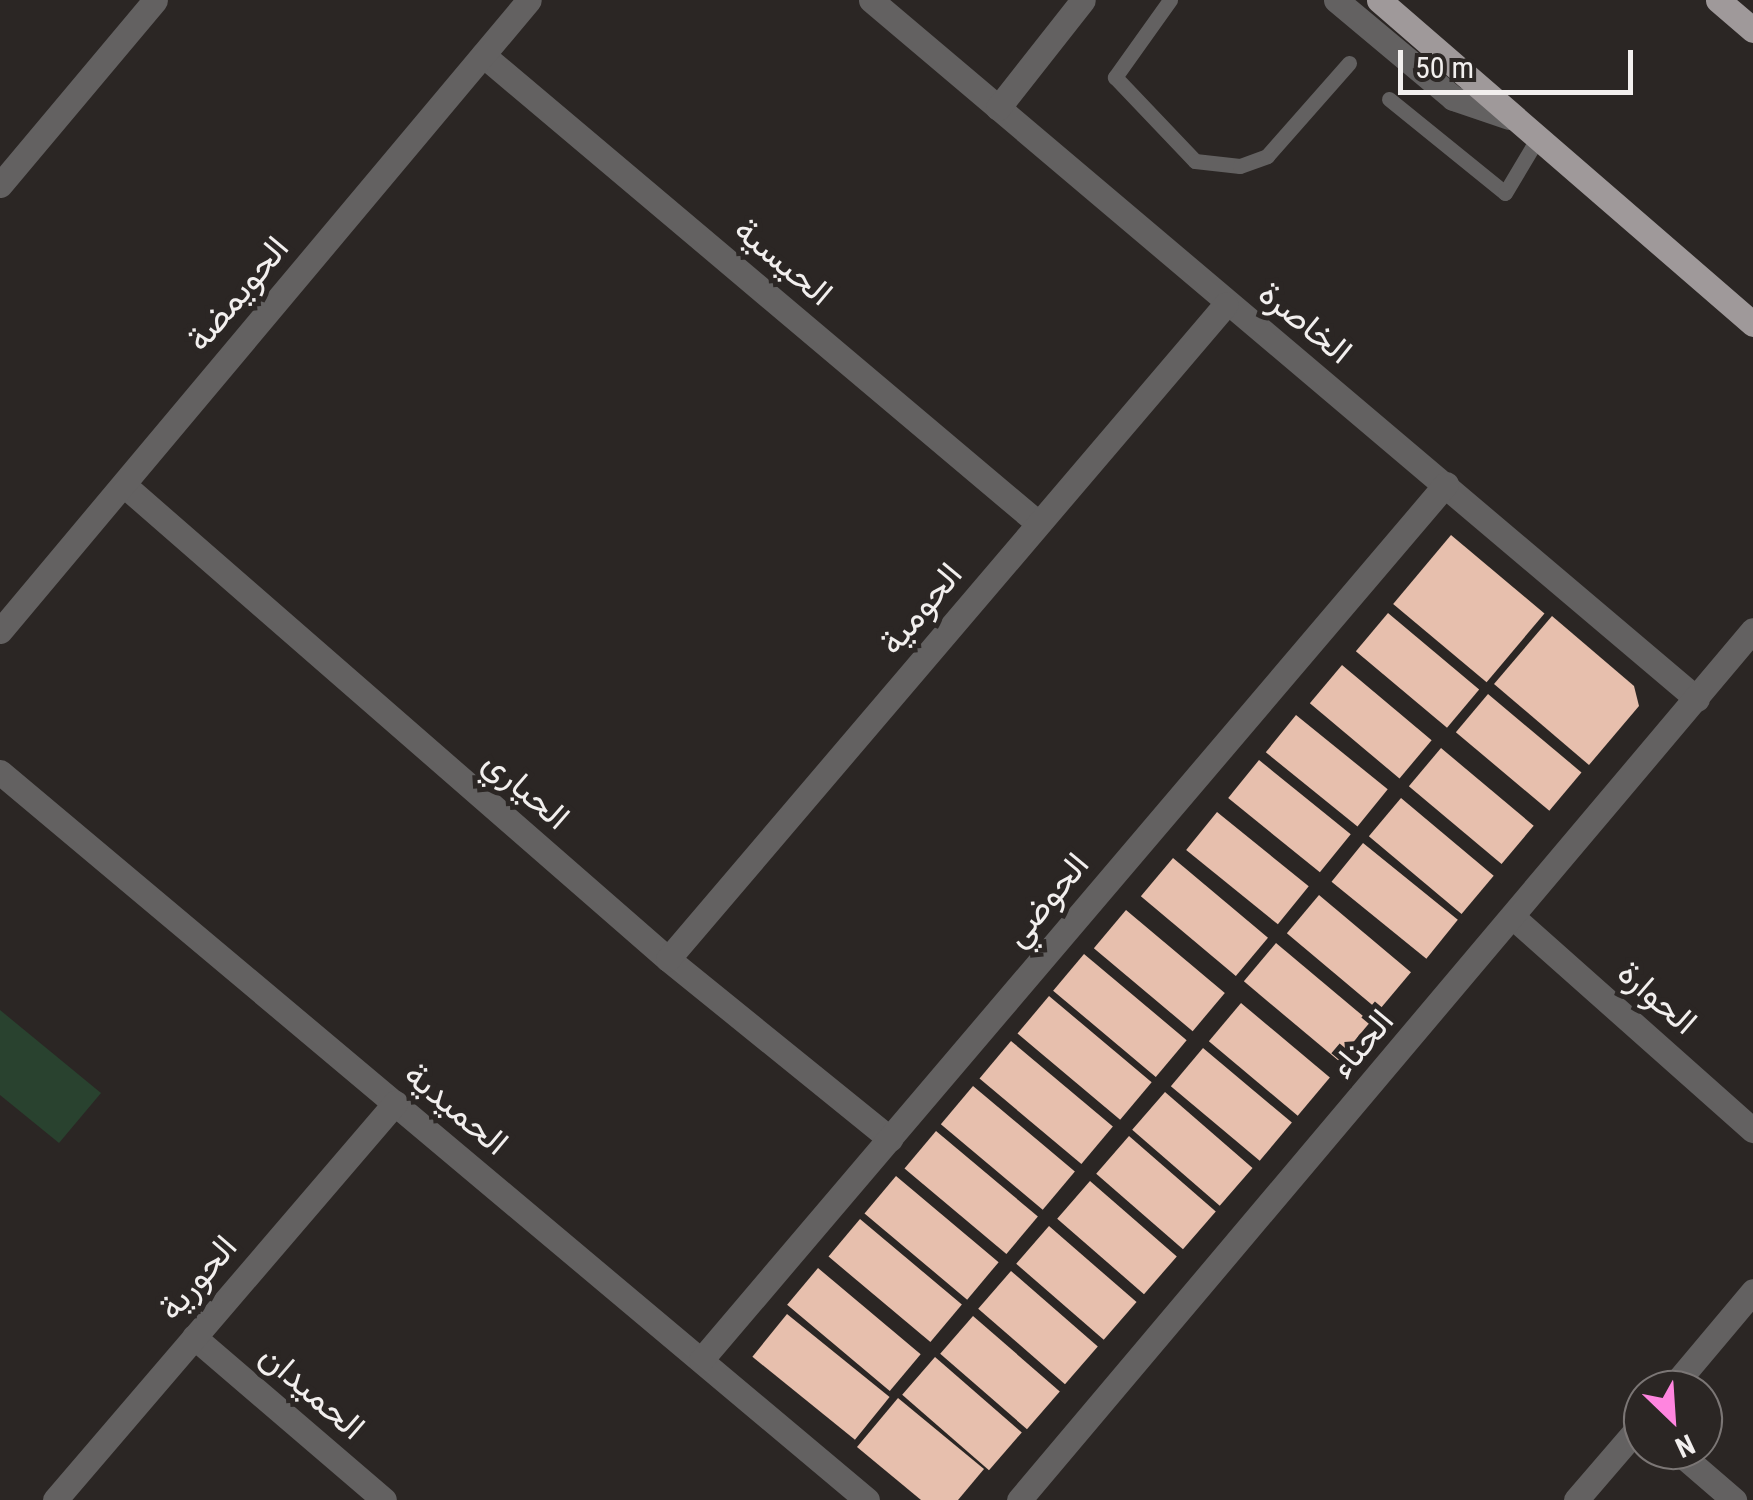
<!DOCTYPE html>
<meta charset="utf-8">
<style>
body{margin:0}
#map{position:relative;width:1753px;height:1500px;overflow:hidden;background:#2b2624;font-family:"Roboto Condensed",Vazirmatn,sans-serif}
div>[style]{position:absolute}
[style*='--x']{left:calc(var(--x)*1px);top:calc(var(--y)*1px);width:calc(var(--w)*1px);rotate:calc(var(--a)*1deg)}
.green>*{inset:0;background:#29422f}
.building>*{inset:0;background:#e7bfad;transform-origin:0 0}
.service>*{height:15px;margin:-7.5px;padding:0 7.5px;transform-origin:7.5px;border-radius:7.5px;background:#636161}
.minor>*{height:25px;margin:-12.5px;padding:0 12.5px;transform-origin:12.5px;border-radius:12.5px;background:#636161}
.tertiary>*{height:25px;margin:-12.5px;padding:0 12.5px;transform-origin:12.5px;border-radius:12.5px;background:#636161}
.primary>*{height:25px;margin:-12.5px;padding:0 12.5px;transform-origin:12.5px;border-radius:12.5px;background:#9f999a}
span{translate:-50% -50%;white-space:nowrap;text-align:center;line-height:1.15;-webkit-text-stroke:10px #2b2624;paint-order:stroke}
.street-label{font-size:35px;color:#f2efee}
.north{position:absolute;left:1623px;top:1370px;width:100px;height:100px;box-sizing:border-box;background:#2b2624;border:2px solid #7b7675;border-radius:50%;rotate:155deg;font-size:28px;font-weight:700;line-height:40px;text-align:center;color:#f2efee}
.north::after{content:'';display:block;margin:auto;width:35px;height:45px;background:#ff85df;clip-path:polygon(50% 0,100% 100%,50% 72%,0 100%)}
.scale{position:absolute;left:1398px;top:50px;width:235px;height:45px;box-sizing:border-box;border:5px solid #f2efee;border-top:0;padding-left:12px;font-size:30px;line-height:35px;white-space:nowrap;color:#f2efee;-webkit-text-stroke:8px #2b2624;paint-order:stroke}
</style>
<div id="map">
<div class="green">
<div style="clip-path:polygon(0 1010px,101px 1093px,59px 1143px,0 1095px)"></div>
</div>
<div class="building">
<div style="left:1451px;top:535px;width:122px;height:90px;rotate:40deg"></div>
<div style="left:1388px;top:613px;width:119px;height:50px;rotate:40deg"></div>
<div style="clip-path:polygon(1552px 616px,1634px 686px,1639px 706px,1589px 765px,1494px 684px)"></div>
<div style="left:1342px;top:665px;width:117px;height:50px;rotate:40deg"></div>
<div style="left:1488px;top:694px;width:122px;height:50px;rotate:40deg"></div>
<div style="left:1296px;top:715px;width:118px;height:48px;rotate:39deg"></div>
<div style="left:1441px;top:748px;width:121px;height:50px;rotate:40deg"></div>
<div style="left:1259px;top:760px;width:118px;height:49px;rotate:39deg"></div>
<div style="left:1401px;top:798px;width:121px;height:50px;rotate:40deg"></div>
<div style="left:1217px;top:812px;width:118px;height:49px;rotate:39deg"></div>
<div style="left:1363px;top:843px;width:122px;height:50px;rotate:39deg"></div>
<div style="left:1173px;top:858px;width:124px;height:50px;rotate:40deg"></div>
<div style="left:1319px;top:895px;width:120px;height:50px;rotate:40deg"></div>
<div style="left:1126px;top:910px;width:129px;height:50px;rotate:40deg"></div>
<div style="left:1276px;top:943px;width:123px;height:50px;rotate:40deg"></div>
<div style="left:1084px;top:954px;width:134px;height:48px;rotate:40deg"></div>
<div style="left:1049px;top:996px;width:134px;height:49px;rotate:40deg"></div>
<div style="left:1241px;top:1003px;width:116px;height:50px;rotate:40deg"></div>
<div style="left:1011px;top:1041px;width:133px;height:49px;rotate:40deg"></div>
<div style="left:1203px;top:1048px;width:116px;height:50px;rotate:40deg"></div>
<div style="left:973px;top:1086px;width:133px;height:50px;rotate:40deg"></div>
<div style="left:1165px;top:1092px;width:116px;height:50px;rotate:41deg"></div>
<div style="left:936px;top:1131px;width:133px;height:49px;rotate:40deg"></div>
<div style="left:1129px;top:1136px;width:115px;height:50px;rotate:41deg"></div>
<div style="left:896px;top:1176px;width:134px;height:49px;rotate:40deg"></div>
<div style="left:1090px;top:1181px;width:115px;height:50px;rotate:41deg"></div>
<div style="left:860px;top:1219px;width:133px;height:49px;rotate:40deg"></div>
<div style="left:1049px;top:1226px;width:116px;height:50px;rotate:41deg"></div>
<div style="left:818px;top:1268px;width:134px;height:48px;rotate:40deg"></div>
<div style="left:1011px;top:1271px;width:115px;height:50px;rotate:41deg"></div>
<div style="left:787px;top:1314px;width:132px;height:55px;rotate:39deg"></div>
<div style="left:973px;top:1316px;width:115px;height:50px;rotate:41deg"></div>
<div style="left:935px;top:1357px;width:115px;height:50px;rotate:41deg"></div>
<div style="clip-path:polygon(898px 1398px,984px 1469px,958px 1500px,921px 1500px,857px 1447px)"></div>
</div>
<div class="service">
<div style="--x:1170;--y:0;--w:95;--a:125.5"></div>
<div style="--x:1115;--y:77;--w:116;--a:46.4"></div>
<div style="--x:1195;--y:161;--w:45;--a:6.3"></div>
<div style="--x:1240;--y:166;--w:29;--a:-20"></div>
<div style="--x:1267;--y:156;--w:124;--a:-48.6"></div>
<div style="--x:1389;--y:99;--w:149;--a:39"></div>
<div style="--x:1505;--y:193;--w:61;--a:-59.2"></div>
</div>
<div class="minor">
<div style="--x:871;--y:0;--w:1082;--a:40.24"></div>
<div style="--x:483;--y:55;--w:726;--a:40.14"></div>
<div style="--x:998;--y:108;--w:137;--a:-51.8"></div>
<div style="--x:0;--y:185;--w:241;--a:-50"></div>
<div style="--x:124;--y:485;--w:722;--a:41.07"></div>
<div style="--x:668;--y:959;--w:286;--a:39"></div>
<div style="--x:0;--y:631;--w:823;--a:-50.03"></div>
<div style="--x:0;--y:772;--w:1132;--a:40.02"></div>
<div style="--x:1515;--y:919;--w:318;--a:41.6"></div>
<div style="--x:668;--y:959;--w:860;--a:-49.57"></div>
<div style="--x:194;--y:1337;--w:250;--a:40.6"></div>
<div style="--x:701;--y:1360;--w:1150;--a:-49.62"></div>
<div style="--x:1670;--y:1390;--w:129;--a:-50"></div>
<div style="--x:1676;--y:1450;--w:77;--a:40.8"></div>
<div style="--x:55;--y:1500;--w:523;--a:-49.42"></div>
<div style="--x:1019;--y:1500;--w:1138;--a:-49.85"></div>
<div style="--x:1576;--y:1500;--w:103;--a:-49.3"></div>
</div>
<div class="tertiary">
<div style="--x:1336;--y:0;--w:153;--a:39.9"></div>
<div style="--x:1453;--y:98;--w:59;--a:18.7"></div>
</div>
<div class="primary">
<div style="--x:1379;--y:0;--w:495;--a:40.9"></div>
<div style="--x:1718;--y:0;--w:46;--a:40.6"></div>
</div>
<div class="street-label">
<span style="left:783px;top:262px;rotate:40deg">الحيسية</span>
<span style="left:238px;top:294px;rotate:-50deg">الحويمضة</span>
<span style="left:1305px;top:323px;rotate:39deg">الخاصرة</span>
<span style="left:921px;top:609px;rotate:-50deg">الحومية</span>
<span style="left:526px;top:790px;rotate:41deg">الحياري</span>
<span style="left:1047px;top:900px;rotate:-50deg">الحوضي</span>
<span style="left:1657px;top:998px;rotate:41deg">الحوارة</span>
<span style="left:1362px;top:1044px;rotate:-50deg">الحناء</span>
<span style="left:456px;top:1109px;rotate:40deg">الحميدية</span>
<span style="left:198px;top:1278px;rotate:-49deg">الحورية</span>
<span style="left:312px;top:1392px;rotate:41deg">الحميدان</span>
</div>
<div class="north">N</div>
<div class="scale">50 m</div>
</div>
